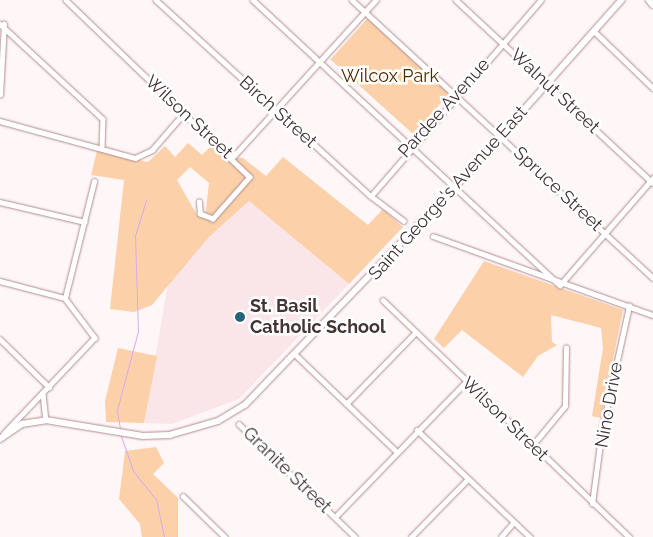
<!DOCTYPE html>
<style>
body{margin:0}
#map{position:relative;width:653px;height:537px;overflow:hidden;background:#fef6f7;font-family:Raleway,sans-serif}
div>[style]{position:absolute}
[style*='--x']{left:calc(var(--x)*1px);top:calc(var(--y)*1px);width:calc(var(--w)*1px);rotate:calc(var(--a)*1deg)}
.built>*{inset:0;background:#fae6e9}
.green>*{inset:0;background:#fcd1a9;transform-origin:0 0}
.stream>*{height:1px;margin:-0.5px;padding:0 0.5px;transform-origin:0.5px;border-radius:0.5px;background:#d4adeb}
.roads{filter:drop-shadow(0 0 1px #b08d92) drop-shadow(0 0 1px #b08d92)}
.street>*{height:4.5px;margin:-2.25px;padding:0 2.25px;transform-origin:2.25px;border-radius:2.25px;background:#fff}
.secondary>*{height:5.5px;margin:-2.75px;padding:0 2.75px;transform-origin:2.75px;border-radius:2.75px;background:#fff}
.dots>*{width:14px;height:14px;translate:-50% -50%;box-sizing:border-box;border:2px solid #fff;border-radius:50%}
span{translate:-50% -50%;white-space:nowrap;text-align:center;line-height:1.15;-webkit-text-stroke:5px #fff;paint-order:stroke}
.park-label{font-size:18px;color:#4e2a00}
.street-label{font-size:18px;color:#433436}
.poi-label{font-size:18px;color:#433436;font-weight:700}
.left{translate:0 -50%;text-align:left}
</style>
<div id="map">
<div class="built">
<div style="clip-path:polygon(249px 201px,349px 284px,239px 399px,172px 424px,144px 423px,168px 284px,209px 237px)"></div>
</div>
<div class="green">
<div style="left:368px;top:18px;width:111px;height:56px;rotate:42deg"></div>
<div style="clip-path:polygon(evenodd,188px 143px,202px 155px,213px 144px,226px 157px,243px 158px,266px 176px,283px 157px,368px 225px,383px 209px,403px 227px,349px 284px,249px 201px,209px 237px,152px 305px,134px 312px,110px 309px,124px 180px,91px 175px,97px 151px,148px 162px,165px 146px,175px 157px,188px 143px,190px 167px,209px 183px,205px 218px,197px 215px,177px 180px,190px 167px)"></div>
<div style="clip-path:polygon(484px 261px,623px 310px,601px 418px,592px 416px,603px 348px,601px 328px,551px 315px,552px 342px,557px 345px,538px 356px,523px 377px,462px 330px,444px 348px,434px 339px)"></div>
<div style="clip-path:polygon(118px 348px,157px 356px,144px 423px,106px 422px,105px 401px)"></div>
<div style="clip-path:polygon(156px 447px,164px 463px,153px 474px,178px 498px,178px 537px,142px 537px,140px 524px,119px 499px,125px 451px)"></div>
</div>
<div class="stream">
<div style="--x:120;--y:429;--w:19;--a:-99"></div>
<div style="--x:117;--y:410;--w:82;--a:-75.1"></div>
<div style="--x:138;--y:331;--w:95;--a:-91.8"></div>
<div style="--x:135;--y:236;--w:38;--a:-73"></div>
<div style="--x:121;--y:436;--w:37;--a:71"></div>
<div style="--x:133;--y:471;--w:36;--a:51"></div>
<div style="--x:156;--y:499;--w:39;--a:78"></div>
</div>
<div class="roads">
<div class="street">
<div style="--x:66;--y:0;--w:255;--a:43.9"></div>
<div style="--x:250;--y:177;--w:56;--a:131.4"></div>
<div style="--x:213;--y:219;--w:14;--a:-159"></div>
<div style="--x:200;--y:214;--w:12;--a:-95"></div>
<div style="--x:156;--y:0;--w:291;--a:42.4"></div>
<div style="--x:371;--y:196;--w:41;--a:37.1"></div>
<div style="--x:253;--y:0;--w:419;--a:42.9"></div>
<div style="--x:560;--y:285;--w:142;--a:-49"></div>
<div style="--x:352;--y:0;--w:410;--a:42.7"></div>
<div style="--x:456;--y:0;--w:269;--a:42.9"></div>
<div style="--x:0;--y:24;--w:140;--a:42.7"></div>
<div style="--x:103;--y:119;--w:29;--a:92"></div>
<div style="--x:594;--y:31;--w:82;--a:44"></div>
<div style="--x:0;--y:95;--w:71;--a:-86.8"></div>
<div style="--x:0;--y:121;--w:140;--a:15.3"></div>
<div style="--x:135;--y:158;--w:19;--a:-25"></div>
<div style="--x:152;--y:150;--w:49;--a:-49.1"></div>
<div style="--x:232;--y:158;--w:214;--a:-47.7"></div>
<div style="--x:371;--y:196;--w:259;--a:-49.1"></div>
<div style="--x:0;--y:202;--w:87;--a:13.2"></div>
<div style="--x:433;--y:236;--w:234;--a:19.8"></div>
<div style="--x:0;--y:281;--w:67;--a:14.7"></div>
<div style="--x:65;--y:298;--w:50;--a:53.1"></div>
<div style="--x:95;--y:338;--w:132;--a:133.5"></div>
<div style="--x:65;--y:298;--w:120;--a:-76"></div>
<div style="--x:383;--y:300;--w:342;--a:43.9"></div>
<div style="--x:0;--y:339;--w:69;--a:44.4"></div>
<div style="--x:297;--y:356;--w:139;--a:43.8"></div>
<div style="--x:43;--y:393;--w:27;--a:84"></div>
<div style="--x:346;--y:404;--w:99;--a:-45.8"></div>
<div style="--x:239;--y:424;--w:162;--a:44.2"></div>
<div style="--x:417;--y:430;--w:156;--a:43.4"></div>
<div style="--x:532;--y:446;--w:52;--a:-50.5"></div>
<div style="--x:565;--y:406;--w:58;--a:-89"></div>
<div style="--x:183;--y:496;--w:59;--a:44.3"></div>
<div style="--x:592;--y:504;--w:76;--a:-82.4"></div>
<div style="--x:602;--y:429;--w:126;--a:-77.6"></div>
<div style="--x:335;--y:517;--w:188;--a:-45.9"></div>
<div style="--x:411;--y:537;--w:81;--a:-45.5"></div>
<div style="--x:501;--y:537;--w:18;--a:-49"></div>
</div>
<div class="secondary">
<div style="--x:649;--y:0;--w:6;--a:51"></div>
<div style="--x:0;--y:439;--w:27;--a:-34"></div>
<div style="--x:22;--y:424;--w:24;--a:-9"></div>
<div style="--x:46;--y:420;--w:98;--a:9.4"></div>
<div style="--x:143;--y:436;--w:27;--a:-2"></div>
<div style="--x:170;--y:435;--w:50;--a:-16.3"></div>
<div style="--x:218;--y:421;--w:31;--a:-31"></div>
<div style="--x:245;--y:405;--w:304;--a:-46.1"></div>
<div style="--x:456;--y:186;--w:249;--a:-48.3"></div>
</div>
</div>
<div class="dots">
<div style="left:240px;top:317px;background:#27627a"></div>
</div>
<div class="park-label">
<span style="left:390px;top:76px">Wilcox Park</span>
</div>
<div class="street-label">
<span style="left:555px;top:91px;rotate:43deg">Walnut Street</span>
<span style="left:444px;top:108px;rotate:-48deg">Pardee Avenue</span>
<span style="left:278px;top:112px;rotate:42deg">Birch Street</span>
<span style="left:189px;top:117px;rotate:43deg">Wilson Street</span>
<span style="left:558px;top:189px;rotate:43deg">Spruce Street</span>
<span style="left:448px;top:193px;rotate:-48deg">Saint George's Avenue East</span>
<span style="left:609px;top:405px;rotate:-80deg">Nino Drive</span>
<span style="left:505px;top:419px;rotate:44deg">Wilson Street</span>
<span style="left:287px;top:470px;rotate:44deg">Granite Street</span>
</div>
<div class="poi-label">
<span class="left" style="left:250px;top:317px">St. Basil<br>Catholic School</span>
</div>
</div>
